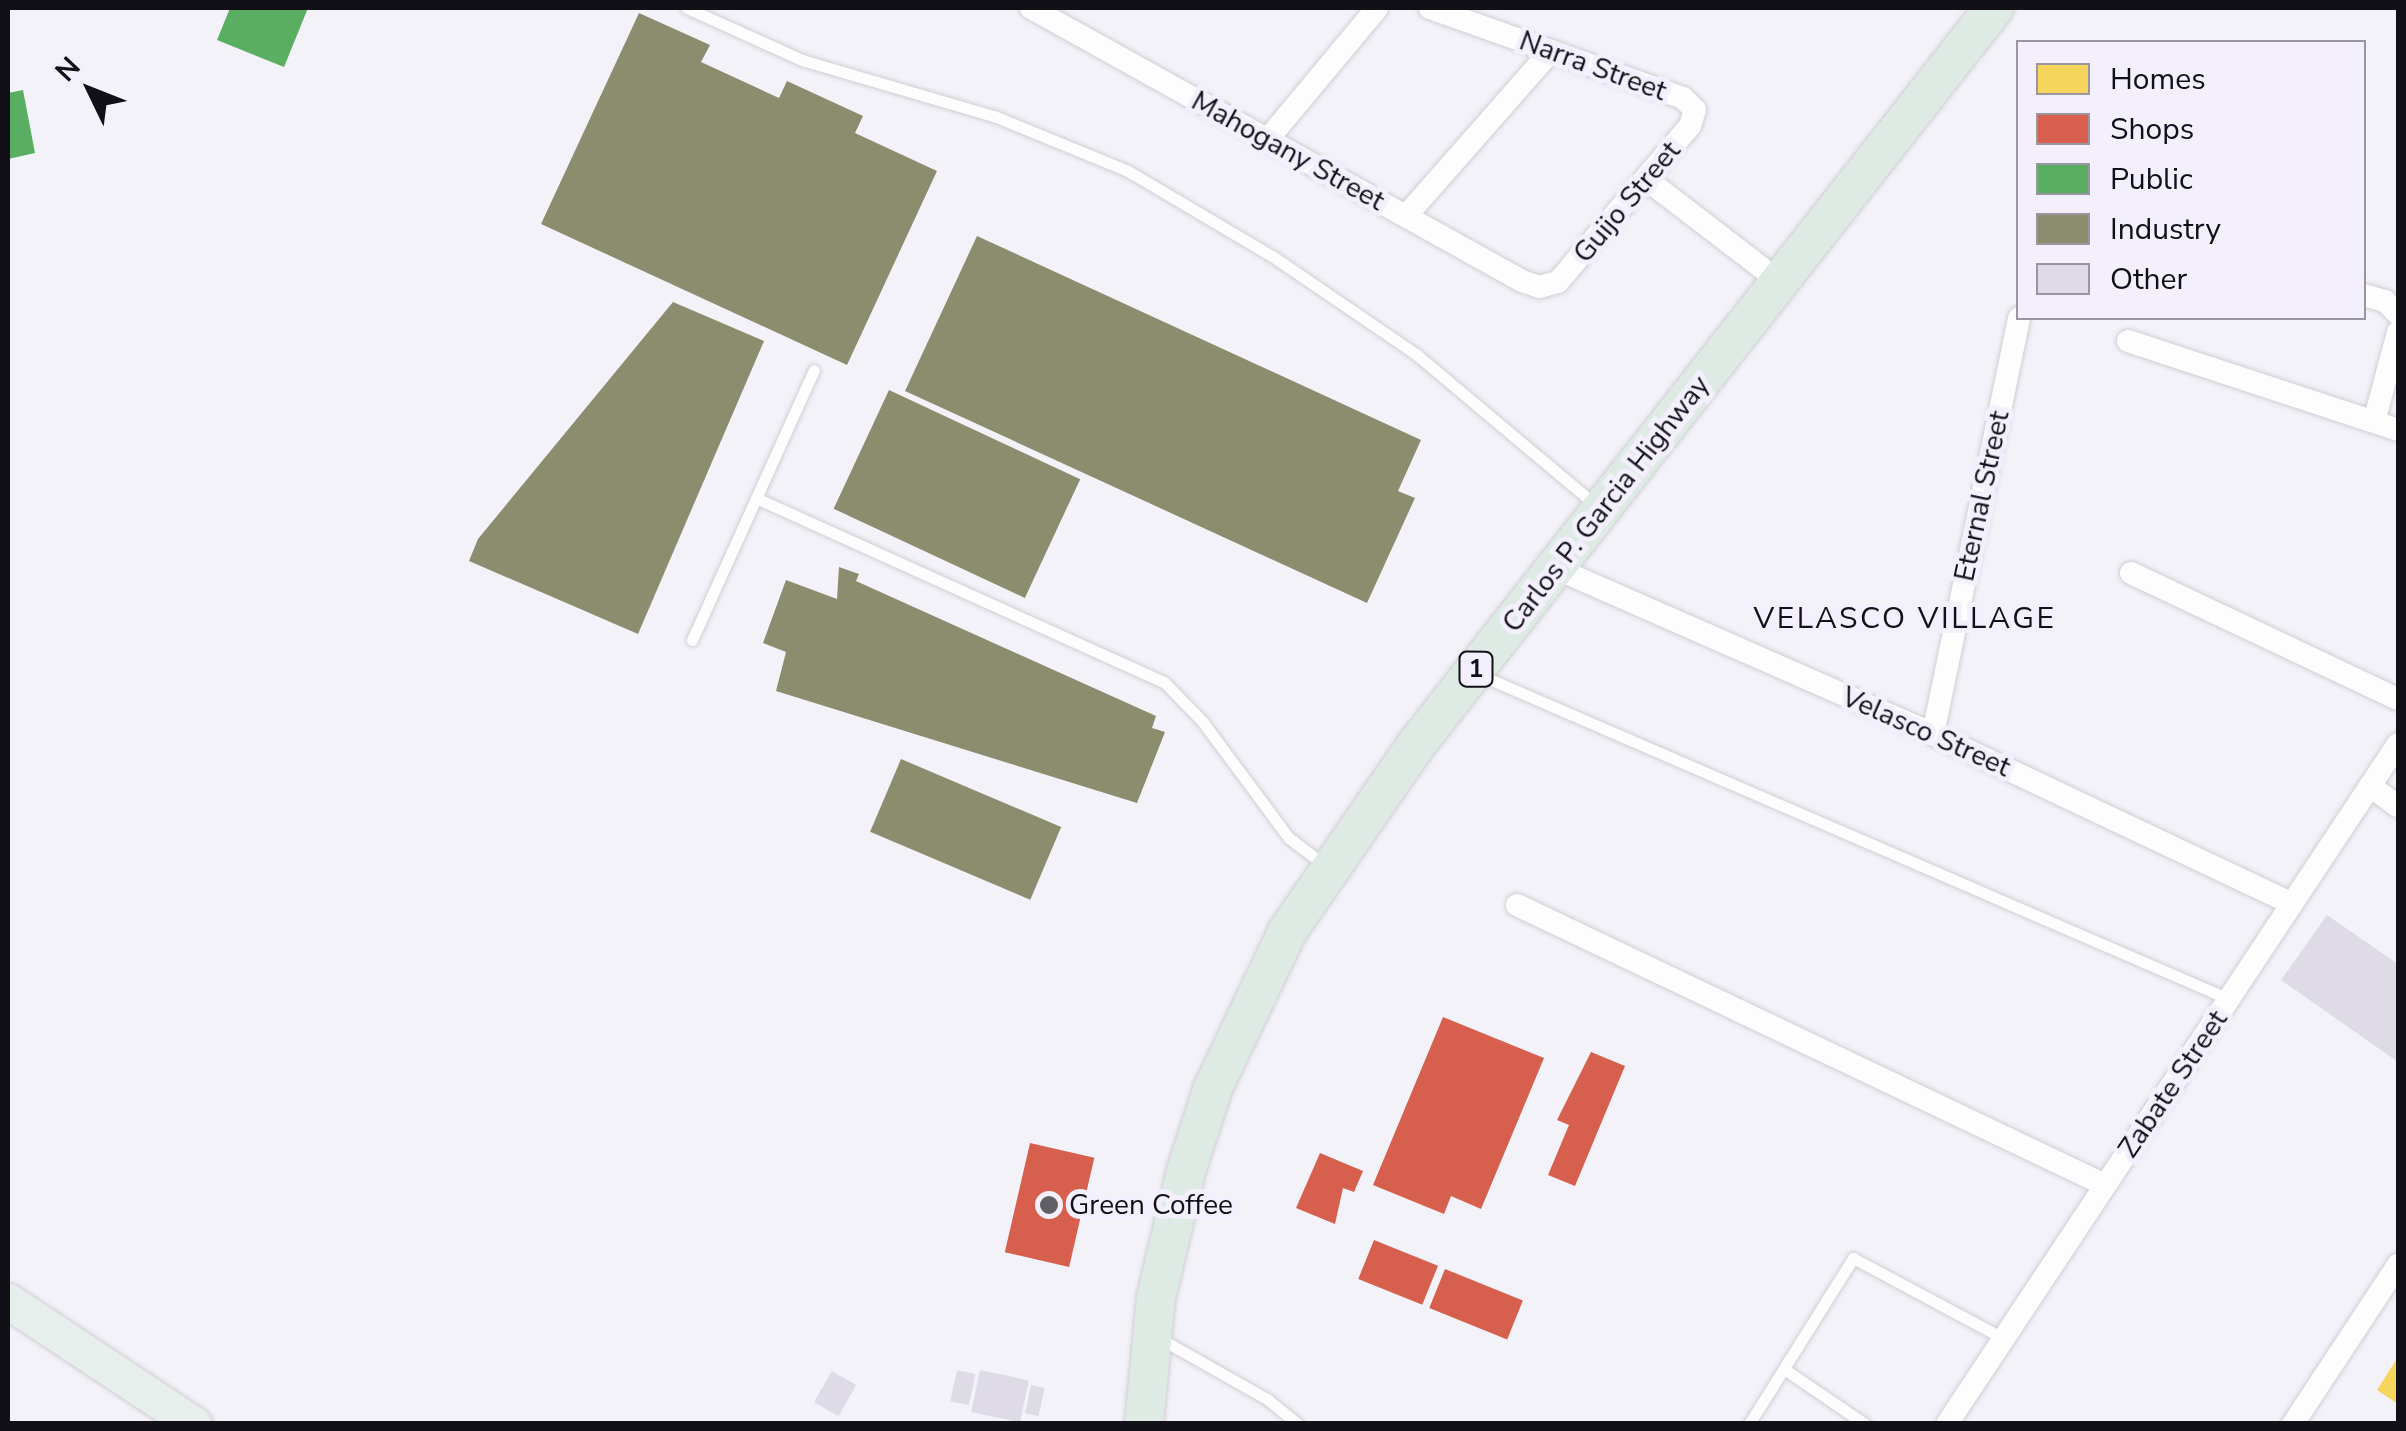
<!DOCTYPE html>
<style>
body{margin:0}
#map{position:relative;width:2406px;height:1431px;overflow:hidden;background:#f4f2f9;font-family:"Nunito Sans",sans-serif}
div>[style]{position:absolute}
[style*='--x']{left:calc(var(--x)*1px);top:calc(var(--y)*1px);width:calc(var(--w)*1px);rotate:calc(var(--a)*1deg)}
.homes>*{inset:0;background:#f6d55c}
.shops>*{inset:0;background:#d6604d;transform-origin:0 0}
.public>*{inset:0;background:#5aae61}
.industry>*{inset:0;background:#8c8c6e;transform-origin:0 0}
.building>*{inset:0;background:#dedbe7;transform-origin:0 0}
.roads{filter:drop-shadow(0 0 2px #d0ced4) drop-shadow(0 0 2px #d0ced4)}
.service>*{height:11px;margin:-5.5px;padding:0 5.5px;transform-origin:5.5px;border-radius:5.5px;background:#fdfdfe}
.minor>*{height:22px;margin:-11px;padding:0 11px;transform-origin:11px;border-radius:11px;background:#fdfdfe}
.primary>*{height:35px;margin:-17.5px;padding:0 17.5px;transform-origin:17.5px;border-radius:17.5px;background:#e6efeb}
.trunk>*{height:38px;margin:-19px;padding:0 19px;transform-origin:19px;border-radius:19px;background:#deeae4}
.dots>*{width:28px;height:28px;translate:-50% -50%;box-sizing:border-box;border:5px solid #f3effc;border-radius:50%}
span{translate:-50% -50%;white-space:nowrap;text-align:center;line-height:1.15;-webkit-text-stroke:10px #f3effc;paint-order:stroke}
.shield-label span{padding:2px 8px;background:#f3effc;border:2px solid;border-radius:8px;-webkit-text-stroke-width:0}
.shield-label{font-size:25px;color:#121017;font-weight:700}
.street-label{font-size:28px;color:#121017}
.poi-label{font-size:28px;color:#121017}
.left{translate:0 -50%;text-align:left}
.neighbourhood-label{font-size:30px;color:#121017;letter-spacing:2.5px}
.frame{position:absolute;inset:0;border:10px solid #121017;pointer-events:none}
.legend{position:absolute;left:2016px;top:40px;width:350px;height:280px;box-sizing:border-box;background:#f3effc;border:2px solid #9996a0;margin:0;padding:12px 18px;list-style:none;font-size:30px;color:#121017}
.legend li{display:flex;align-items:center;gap:20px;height:50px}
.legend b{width:50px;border:2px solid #9996a0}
.north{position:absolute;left:40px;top:40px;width:100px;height:100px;-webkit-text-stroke:8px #f3effc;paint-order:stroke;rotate:313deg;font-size:28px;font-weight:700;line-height:40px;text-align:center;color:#121017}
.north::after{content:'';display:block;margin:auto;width:35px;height:45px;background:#121017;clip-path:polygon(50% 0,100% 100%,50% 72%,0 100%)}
</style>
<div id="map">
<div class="homes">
<div style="clip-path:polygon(2398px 1357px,2398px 1404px,2377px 1390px)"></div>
</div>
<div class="shops">
<div style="clip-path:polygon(1443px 1017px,1544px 1058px,1481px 1209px,1451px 1196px,1444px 1214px,1373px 1185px)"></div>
<div style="clip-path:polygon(1591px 1052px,1625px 1066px,1575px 1186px,1548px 1175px,1569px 1125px,1557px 1120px)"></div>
<div style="left:1030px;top:1143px;width:66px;height:112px;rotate:13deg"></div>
<div style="clip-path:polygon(1320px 1153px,1363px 1171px,1354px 1192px,1343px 1188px,1335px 1224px,1296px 1208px)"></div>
<div style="left:1374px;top:1240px;width:69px;height:42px;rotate:22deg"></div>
<div style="left:1445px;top:1269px;width:84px;height:42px;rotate:22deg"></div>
</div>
<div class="public">
<div style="clip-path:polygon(230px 8px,308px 8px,284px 67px,217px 40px)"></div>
<div style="clip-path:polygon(23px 90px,35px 153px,8px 159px,8px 93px)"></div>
</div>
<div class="industry">
<div style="clip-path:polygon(639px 13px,710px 45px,701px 62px,779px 98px,787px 81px,863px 116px,855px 133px,937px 171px,847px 365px,541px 224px)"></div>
<div style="clip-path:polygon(977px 236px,1421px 440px,1398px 491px,1415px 498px,1367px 603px,905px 391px)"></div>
<div style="clip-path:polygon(673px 302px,764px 341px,638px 634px,469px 561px,478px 539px)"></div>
<div style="left:889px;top:390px;width:211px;height:131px;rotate:25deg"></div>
<div style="clip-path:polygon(839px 567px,859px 574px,856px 581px,1156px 716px,1152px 728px,1165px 732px,1137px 803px,776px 691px,786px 652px,763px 643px,786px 580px,837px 599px)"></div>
<div style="left:901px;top:759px;width:174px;height:79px;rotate:23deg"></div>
</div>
<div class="building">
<div style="clip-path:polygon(2327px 915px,2398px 964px,2398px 1062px,2281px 980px)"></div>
<div style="left:957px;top:1370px;width:19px;height:32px;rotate:12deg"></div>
<div style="left:980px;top:1370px;width:50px;height:43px;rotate:12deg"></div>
<div style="left:832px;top:1371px;width:28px;height:36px;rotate:30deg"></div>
<div style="left:1031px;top:1385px;width:14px;height:29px;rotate:12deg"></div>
</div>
<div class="roads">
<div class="service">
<div style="--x:687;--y:8;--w:126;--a:24.3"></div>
<div style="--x:802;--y:60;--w:200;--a:16.3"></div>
<div style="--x:994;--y:116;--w:145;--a:22.3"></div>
<div style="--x:1128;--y:171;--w:167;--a:30.6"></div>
<div style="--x:1272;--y:256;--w:176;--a:34.3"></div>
<div style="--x:1417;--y:355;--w:236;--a:40"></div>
<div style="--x:756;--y:498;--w:448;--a:24.3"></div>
<div style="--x:1164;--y:682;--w:54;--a:45.7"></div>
<div style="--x:1202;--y:721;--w:146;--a:53.4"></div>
<div style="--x:1289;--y:838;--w:48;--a:37.3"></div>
<div style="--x:692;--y:640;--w:296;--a:-65.7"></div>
<div style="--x:1480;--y:675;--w:816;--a:23.39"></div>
<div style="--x:1159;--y:1338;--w:124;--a:29.5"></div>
<div style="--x:1267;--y:1399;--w:40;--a:39"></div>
<div style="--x:1784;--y:1369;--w:98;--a:34.2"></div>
<div style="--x:1749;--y:1424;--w:196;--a:-57.9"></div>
<div style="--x:1853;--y:1258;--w:170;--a:28.1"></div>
</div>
<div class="minor">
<div style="--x:1031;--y:8;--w:562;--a:29.07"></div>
<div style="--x:1522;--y:281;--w:18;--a:19"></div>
<div style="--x:1539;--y:287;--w:20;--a:-15"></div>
<div style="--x:1558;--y:282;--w:204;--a:-49.8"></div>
<div style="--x:1690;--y:126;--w:17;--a:-73"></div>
<div style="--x:1695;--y:110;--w:17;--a:-135"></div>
<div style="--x:1683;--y:98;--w:269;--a:-160.4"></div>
<div style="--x:1268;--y:139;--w:170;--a:-50.2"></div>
<div style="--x:1646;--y:179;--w:169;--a:37.5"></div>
<div style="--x:1406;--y:216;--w:220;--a:-48.7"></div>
<div style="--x:2364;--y:295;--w:22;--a:16"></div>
<div style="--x:2385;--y:301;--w:18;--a:45"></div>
<div style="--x:2128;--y:341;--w:284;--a:18.2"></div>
<div style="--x:2375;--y:418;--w:89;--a:-75"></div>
<div style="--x:1555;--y:568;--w:413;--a:23.7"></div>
<div style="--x:1933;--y:734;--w:397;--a:25.3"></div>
<div style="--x:2131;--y:573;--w:295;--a:25.3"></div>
<div style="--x:1933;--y:734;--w:425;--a:-78.3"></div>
<div style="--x:2370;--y:786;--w:34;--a:36"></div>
<div style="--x:1517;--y:905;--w:651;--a:25.46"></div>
<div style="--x:1947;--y:1424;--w:816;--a:-56.45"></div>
<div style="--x:2293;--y:1424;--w:191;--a:-56.6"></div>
</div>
<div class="primary">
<div style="--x:8;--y:1301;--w:223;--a:33.5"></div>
</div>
<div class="trunk">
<div style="--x:1144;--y:1424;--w:127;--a:-84.6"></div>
<div style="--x:1156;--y:1298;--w:130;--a:-76.7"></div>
<div style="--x:1186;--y:1171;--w:87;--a:-72"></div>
<div style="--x:1213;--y:1088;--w:173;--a:-64.6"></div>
<div style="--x:1287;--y:932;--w:227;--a:-55.4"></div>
<div style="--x:1416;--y:745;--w:937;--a:-51.89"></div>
</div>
</div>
<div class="dots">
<div style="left:1049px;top:1205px;background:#615f66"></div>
</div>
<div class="shield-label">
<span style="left:1476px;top:669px">1</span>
</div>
<div class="street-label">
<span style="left:1593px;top:66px;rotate:20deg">Narra Street</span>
<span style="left:1288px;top:151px;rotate:29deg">Mahogany Street</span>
<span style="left:1627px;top:202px;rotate:-50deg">Guijo Street</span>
<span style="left:1982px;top:496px;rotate:-78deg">Eternal Street</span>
<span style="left:1606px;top:504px;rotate:-52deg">Carlos P. Garcia Highway</span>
<span style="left:1926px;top:732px;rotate:24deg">Velasco Street</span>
<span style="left:2173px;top:1084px;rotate:-56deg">Zabate Street</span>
</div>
<div class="poi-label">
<span class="left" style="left:1069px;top:1205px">Green Coffee</span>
</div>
<div class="neighbourhood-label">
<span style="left:1905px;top:619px">VELASCO VILLAGE</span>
</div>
<div class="frame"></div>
<ul class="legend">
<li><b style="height:28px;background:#f6d55c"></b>Homes</li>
<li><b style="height:28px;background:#d6604d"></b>Shops</li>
<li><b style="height:28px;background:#5aae61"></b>Public</li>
<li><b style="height:28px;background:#8c8c6e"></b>Industry</li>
<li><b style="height:28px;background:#dedbe7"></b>Other</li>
</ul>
<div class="north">N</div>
</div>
